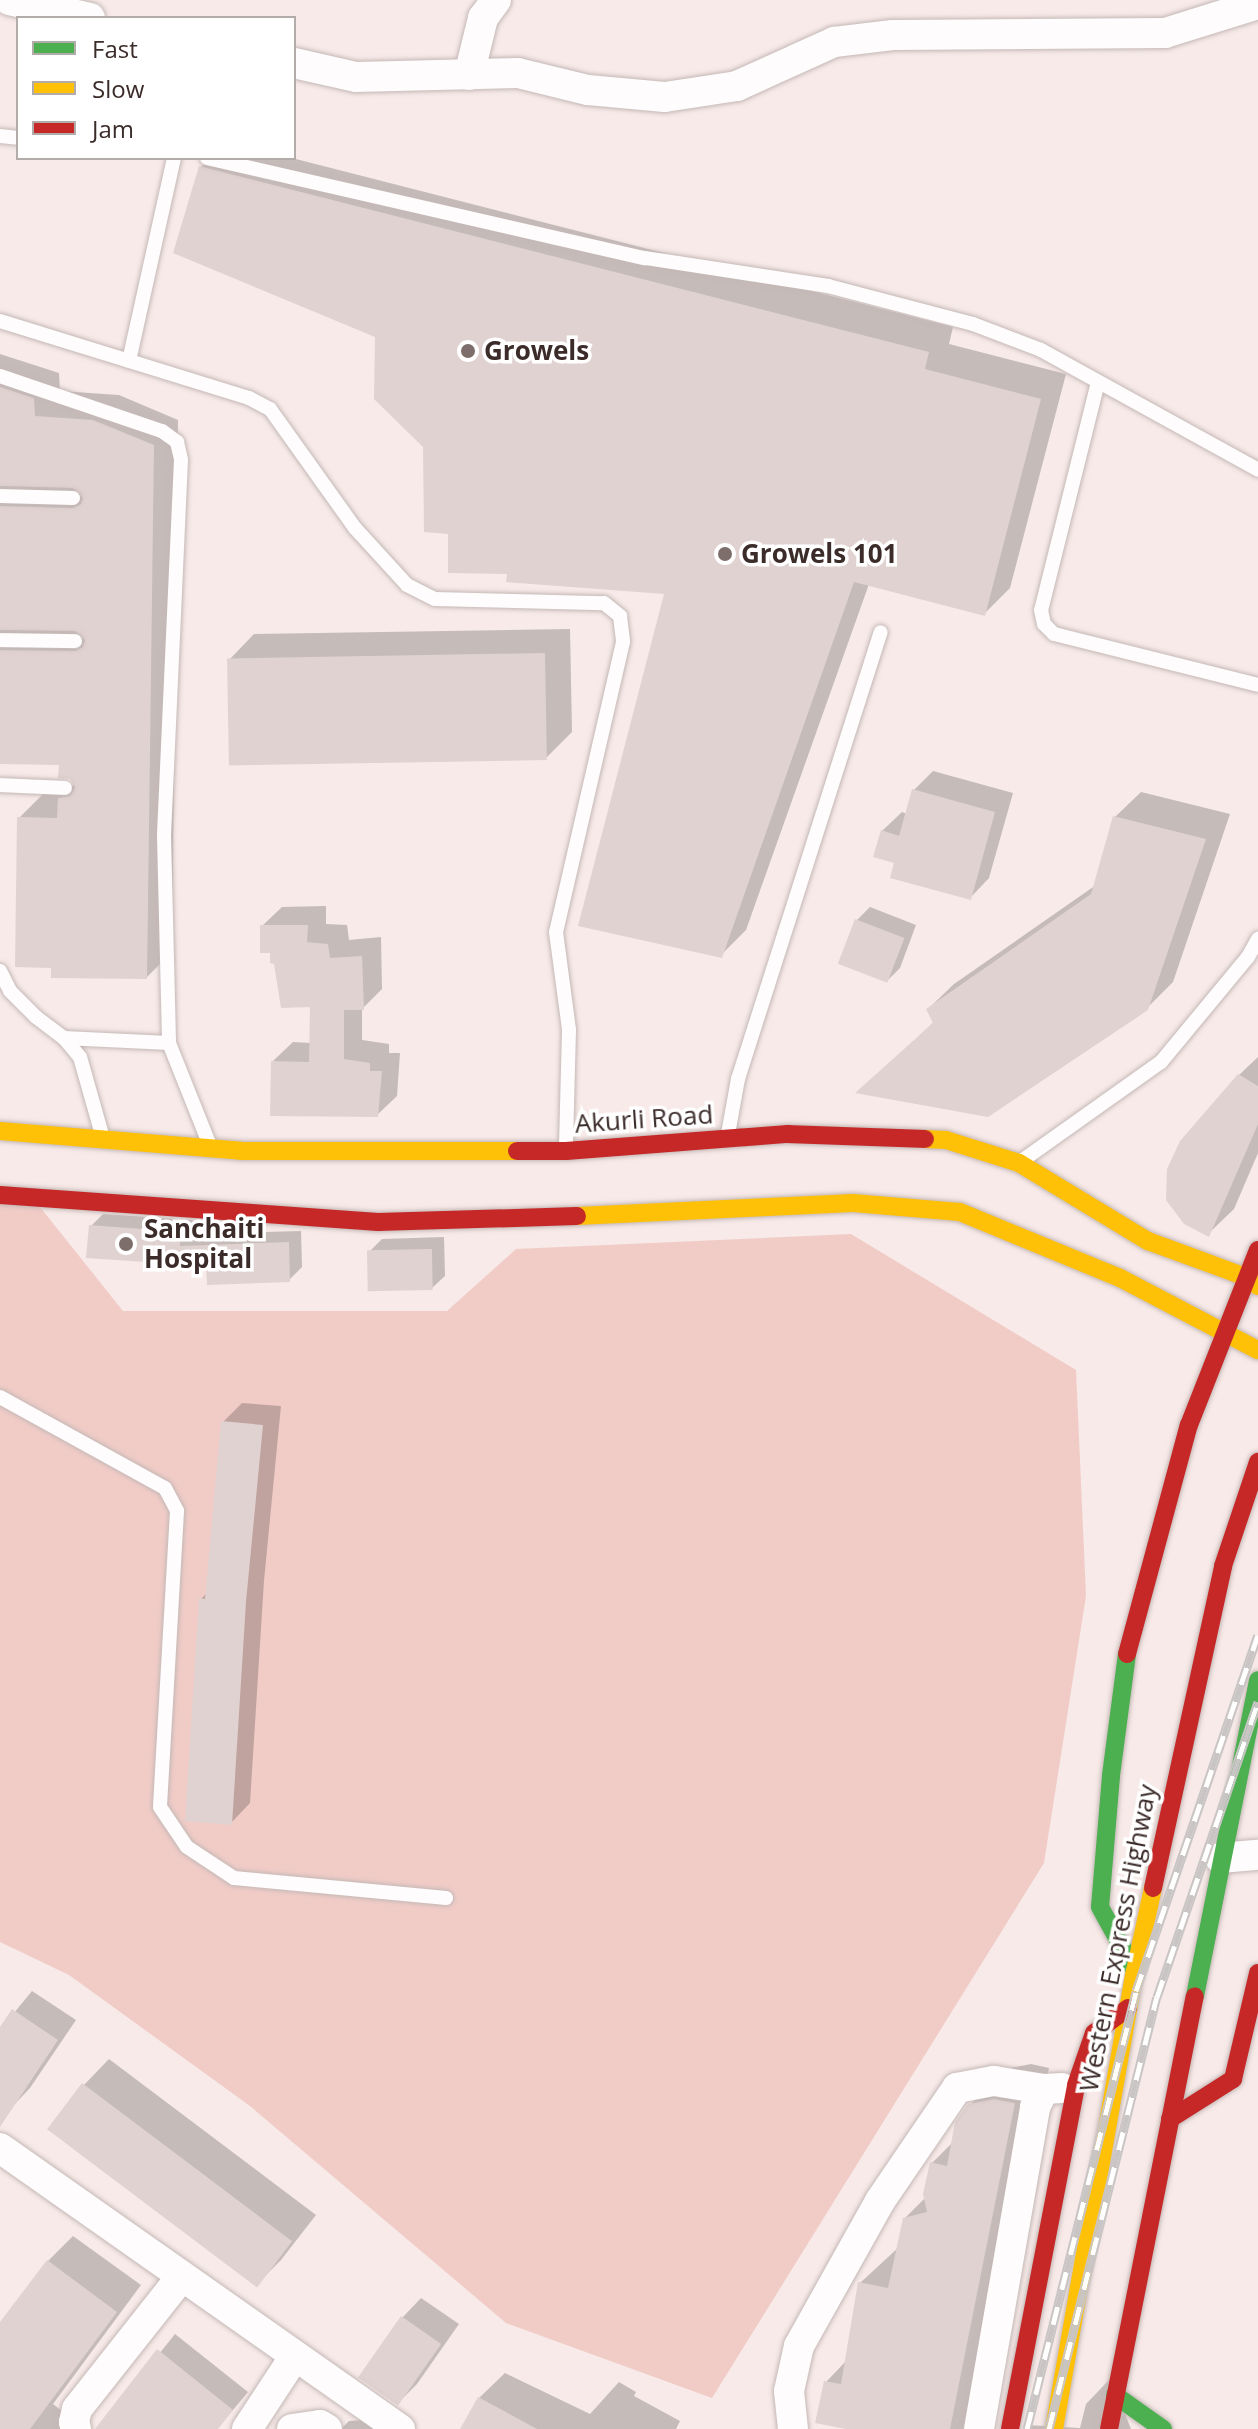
<!DOCTYPE html>
<style>
body{margin:0}
#map{position:relative;width:1258px;height:2429px;overflow:hidden;background:#f7eae8;font-family:"Open Sans",sans-serif}
div>[style]{position:absolute}
[style*='--x']{left:calc(var(--x)*1px);top:calc(var(--y)*1px);width:calc(var(--w)*1px);rotate:calc(var(--a)*1deg)}
.green>*{inset:0;background:#f1ccc7}
.shadow>*{inset:0;background:#0003}
.building>*{inset:0;background:#e0d2d0;transform-origin:0 0}
.roads{filter:drop-shadow(0 0 2px #c4b8b6) drop-shadow(0 0 2px #c4b8b6)}
.lane>*{height:14px;margin:-7px;padding:0 7px;transform-origin:7px;border-radius:7px;background:#fefcfc}
.street>*{height:30px;margin:-15px;padding:0 15px;transform-origin:15px;border-radius:15px;background:#fefcfc}
.fast>*{height:18px;margin:-9px;padding:0 9px;transform-origin:9px;border-radius:9px;background:#4caf50}
.slow>*{height:18px;margin:-9px;padding:0 9px;transform-origin:9px;border-radius:9px;background:#ffc107}
.jam>*{height:18px;margin:-9px;padding:0 9px;transform-origin:9px;border-radius:9px;background:#c62828}
.rail>*{height:9px;margin-top:-4.5px;transform-origin:0;background:repeating-linear-gradient(90deg,#fff 0 18px,#c9c5c5 0 36px);box-sizing:border-box;border-block:2px solid #c9c5c5}
.dots>*{width:22px;height:22px;translate:-50% -50%;box-sizing:border-box;border:4px solid #fff;border-radius:50%}
span{translate:-50% -50%;white-space:nowrap;text-align:center;line-height:1.15;-webkit-text-stroke:7px #fff;paint-order:stroke}
.poi-label{font-size:26px;color:#3b2c2a;font-weight:700}
.left{translate:0 -50%;text-align:left}
.street-label{font-size:26px;color:#3b2c2a}
.legend{position:absolute;left:16px;top:16px;width:280px;height:144px;box-sizing:border-box;background:#fff;border:2px solid #b1abaa;margin:0;padding:10px 14px;list-style:none;font-size:24px;color:#3b2c2a}
.legend li{display:flex;align-items:center;gap:16px;height:40px}
.legend b{width:40px;border:2px solid #b1abaa}
</style>
<div id="map">
<div class="green">
<div style="clip-path:polygon(0 1204px,40px 1207px,123px 1311px,447px 1311px,516px 1249px,851px 1234px,1076px 1370px,1086px 1596px,1044px 1863px,712px 2398px,506px 2323px,250px 2106px,69px 1975px,0 1942px)"></div>
</div>
<div class="shadow">
<div style="clip-path:polygon(209px 158px,292px 158px,953px 327px,949px 344px,1066px 374px,1010px 588px,985px 613px,869px 584px,746px 930px,721px 955px,667px 593px,509px 572px,450px 532px,425px 446px,377px 336px,201px 167px)"></div>
<div style="clip-path:polygon(0 354px,59px 373px,60px 391px,119px 395px,178px 420px,172px 952px,147px 977px,19px 818px,44px 793px,65px 793px,75px 783px,61px 763px,0 762px)"></div>
<div style="clip-path:polygon(570px 629px,572px 732px,546px 758px,229px 660px,254px 634px)"></div>
<div style="clip-path:polygon(933px 771px,1013px 793px,989px 878px,970px 898px,897px 861px,882px 831px,902px 812px,907px 814px,914px 790px)"></div>
<div style="clip-path:polygon(1141px 792px,1230px 814px,1173px 982px,1147px 1008px,859px 1092px,935px 1021px,928px 1009px,954px 984px,1096px 885px,1115px 817px)"></div>
<div style="clip-path:polygon(326px 906px,326px 924px,347px 925px,349px 940px,381px 937px,382px 989px,362px 1009px,362px 1040px,389px 1044px,389px 1053px,400px 1053px,397px 1096px,377px 1115px,273px 1061px,293px 1042px,311px 1043px,312px 1004px,272px 951px,262px 926px,282px 907px)"></div>
<div style="clip-path:polygon(870px 907px,916px 925px,900px 968px,887px 981px,841px 963px,857px 920px)"></div>
<div style="clip-path:polygon(1258px 1057px,1258px 1153px,1234px 1209px,1208px 1234px,1239px 1075px)"></div>
<div style="clip-path:polygon(103px 1214px,193px 1220px,192px 1234px,301px 1231px,302px 1267px,289px 1280px,91px 1226px)"></div>
<div style="clip-path:polygon(444px 1237px,445px 1276px,432px 1288px,369px 1252px,382px 1239px)"></div>
<div style="clip-path:polygon(242px 1403px,281px 1406px,264px 1581px,250px 1803px,231px 1823px,201px 1599px,207px 1593px,223px 1422px)"></div>
<div style="clip-path:polygon(32px 1991px,76px 2020px,30px 2088px,11px 2108px,0 2100px,0 2030px)"></div>
<div style="clip-path:polygon(109px 2059px,316px 2215px,281px 2260px,256px 2285px,84px 2085px)"></div>
<div style="clip-path:polygon(1031px 2064px,1049px 2068px,978px 2429px,857px 2429px,826px 2382px,847px 2360px,860px 2283px,899px 2247px,905px 2218px,926px 2197px,932px 2163px,954px 2141px,969px 2106px,1006px 2069px)"></div>
<div style="clip-path:polygon(73px 2236px,141px 2285px,53px 2404px,85px 2429px,0 2429px,0 2326px,48px 2261px)"></div>
<div style="clip-path:polygon(421px 2298px,459px 2324px,417px 2384px,398px 2403px,402px 2318px)"></div>
<div style="clip-path:polygon(175px 2334px,248px 2392px,217px 2429px,99px 2429px)"></div>
<div style="clip-path:polygon(505px 2373px,590px 2414px,619px 2382px,636px 2392px,634px 2396px,680px 2421px,676px 2429px,462px 2429px,479px 2398px)"></div>
<div style="clip-path:polygon(1111px 2378px,1131px 2429px,1024px 2429px,1027px 2425px,1080px 2428px,1086px 2404px)"></div>
<div style="clip-path:polygon(363px 2420px,387px 2429px,341px 2429px,349px 2421px)"></div>
</div>
<div class="building">
<div style="clip-path:polygon(199px 166px,929px 352px,925px 369px,1041px 399px,985px 616px,854px 582px,722px 958px,578px 926px,664px 594px,506px 582px,507px 574px,448px 573px,448px 534px,424px 532px,423px 447px,374px 399px,375px 337px,173px 253px)"></div>
<div style="clip-path:polygon(0 387px,34px 398px,35px 416px,93px 420px,154px 445px,147px 979px,51px 978px,51px 968px,15px 967px,17px 817px,57px 818px,58px 798px,70px 796px,75px 788px,70px 779px,58px 778px,59px 765px,0 764px,0 650px,75px 651px,83px 647px,85px 640px,75px 631px,0 630px,0 506px,73px 508px,81px 504px,83px 498px,73px 488px,0 486px)"></div>
<div style="left:545px;top:653px;width:107px;height:318px;rotate:89deg"></div>
<div style="clip-path:polygon(912px 789px,995px 812px,971px 900px,890px 878px,894px 863px,873px 857px,881px 830px,899px 836px)"></div>
<div style="clip-path:polygon(1113px 816px,1206px 839px,1148px 1010px,988px 1117px,855px 1093px,933px 1023px,926px 1009px,1091px 894px)"></div>
<div style="left:855px;top:919px;width:53px;height:48px;rotate:21deg"></div>
<div style="clip-path:polygon(260px 925px,308px 925px,307px 942px,328px 944px,330px 958px,362px 956px,364px 1010px,344px 1010px,344px 1059px,370px 1063px,370px 1071px,382px 1071px,378px 1117px,270px 1116px,271px 1061px,309px 1062px,310px 1007px,281px 1008px,274px 964px,270px 963px,270px 953px,260px 953px)"></div>
<div style="clip-path:polygon(1238px 1074px,1258px 1086px,1258px 1124px,1209px 1237px,1184px 1224px,1166px 1200px,1167px 1169px,1180px 1141px)"></div>
<div style="clip-path:polygon(89px 1225px,181px 1232px,180px 1246px,289px 1242px,290px 1282px,207px 1285px,206px 1266px,86px 1258px)"></div>
<div style="left:432px;top:1249px;width:41px;height:65px;rotate:89deg"></div>
<div style="clip-path:polygon(221px 1421px,263px 1425px,246px 1602px,232px 1825px,185px 1821px,199px 1598px,205px 1599px)"></div>
<div style="clip-path:polygon(12px 2009px,58px 2040px,0 2127px,0 2027px)"></div>
<div style="left:82px;top:2083px;width:263px;height:58px;rotate:37deg"></div>
<div style="clip-path:polygon(994px 2099px,1015px 2103px,950px 2429px,846px 2429px,815px 2423px,824px 2381px,841px 2384px,858px 2282px,888px 2288px,903px 2218px,927px 2212px,923px 2194px,930px 2162px,947px 2166px,955px 2122px,968px 2104px)"></div>
<div style="clip-path:polygon(47px 2260px,117px 2312px,30px 2429px,0 2429px,0 2322px)"></div>
<div style="left:401px;top:2316px;width:49px;height:75px;rotate:35deg"></div>
<div style="clip-path:polygon(157px 2349px,233px 2410px,218px 2429px,95px 2429px)"></div>
<div style="clip-path:polygon(478px 2397px,537px 2429px,460px 2429px)"></div>
</div>
<div class="roads">
<div class="lane">
<div style="--x:0;--y:136;--w:18;--a:6"></div>
<div style="--x:207;--y:158;--w:449;--a:12.9"></div>
<div style="--x:645;--y:258;--w:185;--a:8.7"></div>
<div style="--x:828;--y:286;--w:150;--a:14.7"></div>
<div style="--x:973;--y:324;--w:73;--a:20.9"></div>
<div style="--x:1041;--y:350;--w:248;--a:28.9"></div>
<div style="--x:0;--y:321;--w:261;--a:17.2"></div>
<div style="--x:249;--y:398;--w:24;--a:28"></div>
<div style="--x:270;--y:409;--w:146;--a:54.5"></div>
<div style="--x:355;--y:528;--w:77;--a:47.6"></div>
<div style="--x:407;--y:585;--w:31;--a:27"></div>
<div style="--x:435;--y:599;--w:169;--a:1.4"></div>
<div style="--x:604;--y:603;--w:21;--a:39"></div>
<div style="--x:620;--y:616;--w:26;--a:83"></div>
<div style="--x:623;--y:642;--w:298;--a:103"></div>
<div style="--x:556;--y:932;--w:99;--a:82.4"></div>
<div style="--x:569;--y:1030;--w:116;--a:91.5"></div>
<div style="--x:129;--y:361;--w:208;--a:-77.5"></div>
<div style="--x:0;--y:376;--w:171;--a:18.8"></div>
<div style="--x:162;--y:431;--w:19;--a:36"></div>
<div style="--x:177;--y:442;--w:18;--a:77"></div>
<div style="--x:181;--y:460;--w:376;--a:92.6"></div>
<div style="--x:164;--y:836;--w:207;--a:88.6"></div>
<div style="--x:169;--y:1043;--w:108;--a:68.2"></div>
<div style="--x:1098;--y:382;--w:235;--a:104"></div>
<div style="--x:1041;--y:610;--w:14;--a:78"></div>
<div style="--x:1044;--y:624;--w:14;--a:45"></div>
<div style="--x:1054;--y:634;--w:210;--a:14"></div>
<div style="--x:0;--y:496;--w:73;--a:1.6"></div>
<div style="--x:0;--y:640;--w:75;--a:0.8"></div>
<div style="--x:0;--y:785;--w:65;--a:2.6"></div>
<div style="--x:0;--y:971;--w:22;--a:63"></div>
<div style="--x:10;--y:991;--w:37;--a:45"></div>
<div style="--x:36;--y:1017;--w:35;--a:37"></div>
<div style="--x:64;--y:1038;--w:25;--a:50"></div>
<div style="--x:80;--y:1057;--w:81;--a:74.2"></div>
<div style="--x:64;--y:1038;--w:105;--a:2.7"></div>
<div style="--x:728;--y:1134;--w:56;--a:-79.7"></div>
<div style="--x:738;--y:1079;--w:469;--a:-72.3"></div>
<div style="--x:1023;--y:1160;--w:169;--a:-35.4"></div>
<div style="--x:1161;--y:1062;--w:136;--a:-50.4"></div>
<div style="--x:1248;--y:957;--w:21;--a:-61"></div>
<div style="--x:0;--y:1397;--w:188;--a:28.9"></div>
<div style="--x:165;--y:1488;--w:26;--a:62"></div>
<div style="--x:177;--y:1511;--w:296;--a:93.3"></div>
<div style="--x:160;--y:1807;--w:48;--a:56"></div>
<div style="--x:187;--y:1847;--w:56;--a:33.4"></div>
<div style="--x:234;--y:1878;--w:213;--a:5.4"></div>
</div>
<div class="street">
<div style="--x:9;--y:0;--w:83;--a:12.5"></div>
<div style="--x:294;--y:63;--w:64;--a:12.7"></div>
<div style="--x:356;--y:77;--w:162;--a:-1.4"></div>
<div style="--x:518;--y:73;--w:72;--a:13.7"></div>
<div style="--x:588;--y:90;--w:77;--a:5.2"></div>
<div style="--x:665;--y:97;--w:73;--a:-8.7"></div>
<div style="--x:737;--y:86;--w:107;--a:-24.4"></div>
<div style="--x:834;--y:42;--w:59;--a:-6.8"></div>
<div style="--x:893;--y:35;--w:272;--a:-0.4"></div>
<div style="--x:1165;--y:33;--w:97;--a:-17.3"></div>
<div style="--x:469;--y:75;--w:59;--a:-76.2"></div>
<div style="--x:483;--y:18;--w:22;--a:-54"></div>
<div style="--x:1220;--y:1858;--w:38;--a:-5"></div>
<div style="--x:0;--y:2148;--w:489;--a:35.1"></div>
<div style="--x:76;--y:2429;--w:7;--a:-106"></div>
<div style="--x:74;--y:2422;--w:13;--a:-77"></div>
<div style="--x:77;--y:2409;--w:169;--a:-51.7"></div>
<div style="--x:247;--y:2429;--w:87;--a:-56.7"></div>
<div style="--x:292;--y:2429;--w:28;--a:-8"></div>
<div style="--x:320;--y:2425;--w:8;--a:30"></div>
<div style="--x:793;--y:2429;--w:38;--a:-96"></div>
<div style="--x:789;--y:2391;--w:46;--a:-77.5"></div>
<div style="--x:799;--y:2346;--w:166;--a:-60.8"></div>
<div style="--x:880;--y:2201;--w:137;--a:-55.7"></div>
<div style="--x:957;--y:2088;--w:38;--a:-11"></div>
<div style="--x:994;--y:2081;--w:51;--a:9.1"></div>
<div style="--x:979;--y:2429;--w:327;--a:-80.1"></div>
<div style="--x:1035;--y:2107;--w:20;--a:-63"></div>
<div style="--x:1044;--y:2089;--w:18;--a:-3"></div>
</div>
<div class="fast">
<div style="--x:1127;--y:1654;--w:123;--a:97.5"></div>
<div style="--x:1111;--y:1776;--w:131;--a:94.8"></div>
<div style="--x:1100;--y:1907;--w:73;--a:61.3"></div>
<div style="--x:1195;--y:1996;--w:322;--a:-78.7"></div>
<div style="--x:1115;--y:2395;--w:59;--a:35.3"></div>
</div>
<div class="slow">
<div style="--x:0;--y:1131;--w:242;--a:4.7"></div>
<div style="--x:241;--y:1151;--w:276;--a:0"></div>
<div style="--x:925;--y:1139;--w:21;--a:3"></div>
<div style="--x:946;--y:1140;--w:77;--a:17.5"></div>
<div style="--x:1019;--y:1163;--w:151;--a:31.2"></div>
<div style="--x:1148;--y:1241;--w:104;--a:20.2"></div>
<div style="--x:1246;--y:1277;--w:15;--a:37"></div>
<div style="--x:577;--y:1216;--w:276;--a:-2.7"></div>
<div style="--x:853;--y:1203;--w:107;--a:4.8"></div>
<div style="--x:960;--y:1212;--w:173;--a:22.4"></div>
<div style="--x:1120;--y:1278;--w:156;--a:27.6"></div>
<div style="--x:1054;--y:2429;--w:465;--a:-80"></div>
<div style="--x:1135;--y:1971;--w:85;--a:-77.8"></div>
</div>
<div class="jam">
<div style="--x:517;--y:1151;--w:49;--a:0"></div>
<div style="--x:566;--y:1151;--w:223;--a:-4.4"></div>
<div style="--x:788;--y:1134;--w:137;--a:2.1"></div>
<div style="--x:0;--y:1195;--w:379;--a:4.1"></div>
<div style="--x:378;--y:1222;--w:199;--a:-1.7"></div>
<div style="--x:1127;--y:1654;--w:237;--a:-74.9"></div>
<div style="--x:1189;--y:1425;--w:188;--a:-68.5"></div>
<div style="--x:1153;--y:1888;--w:330;--a:-77.7"></div>
<div style="--x:1223;--y:1566;--w:110;--a:-71.4"></div>
<div style="--x:1170;--y:2119;--w:75;--a:-32.4"></div>
<div style="--x:1233;--y:2079;--w:109;--a:-76.7"></div>
<div style="--x:1010;--y:2429;--w:350;--a:-79.1"></div>
<div style="--x:1076;--y:2085;--w:55;--a:-70.9"></div>
<div style="--x:1094;--y:2033;--w:42;--a:-36.3"></div>
<div style="--x:1109;--y:2429;--w:441;--a:-78.8"></div>
</div>
</div>
<div class="rail">
<div style="--x:1027;--y:2429;--w:451;--a:-76"></div>
<div style="--x:1136;--y:1991;--w:376;--a:-71.1"></div>
<div style="--x:1049;--y:2429;--w:445;--a:-76"></div>
<div style="--x:1157;--y:1997;--w:312;--a:-71.1"></div>
</div>
<div class="dots">
<div style="left:468px;top:351px;background:#7d6e6c"></div>
<div style="left:725px;top:554px;background:#7d6e6c"></div>
<div style="left:126px;top:1244px;background:#7d6e6c"></div>
</div>
<div class="poi-label">
<span class="left" style="left:484px;top:351px">Growels</span>
<span class="left" style="left:741px;top:554px">Growels 101</span>
<span class="left" style="left:144px;top:1244px">Sanchaiti<br>Hospital</span>
</div>
<div class="street-label">
<span style="left:644px;top:1119px;rotate:-4deg">Akurli Road</span>
<span style="left:1118px;top:1938px;rotate:-79deg">Western Express Highway</span>
</div>
<ul class="legend">
<li><b style="height:10px;background:#4caf50"></b>Fast</li>
<li><b style="height:10px;background:#ffc107"></b>Slow</li>
<li><b style="height:10px;background:#c62828"></b>Jam</li>
</ul>
</div>
